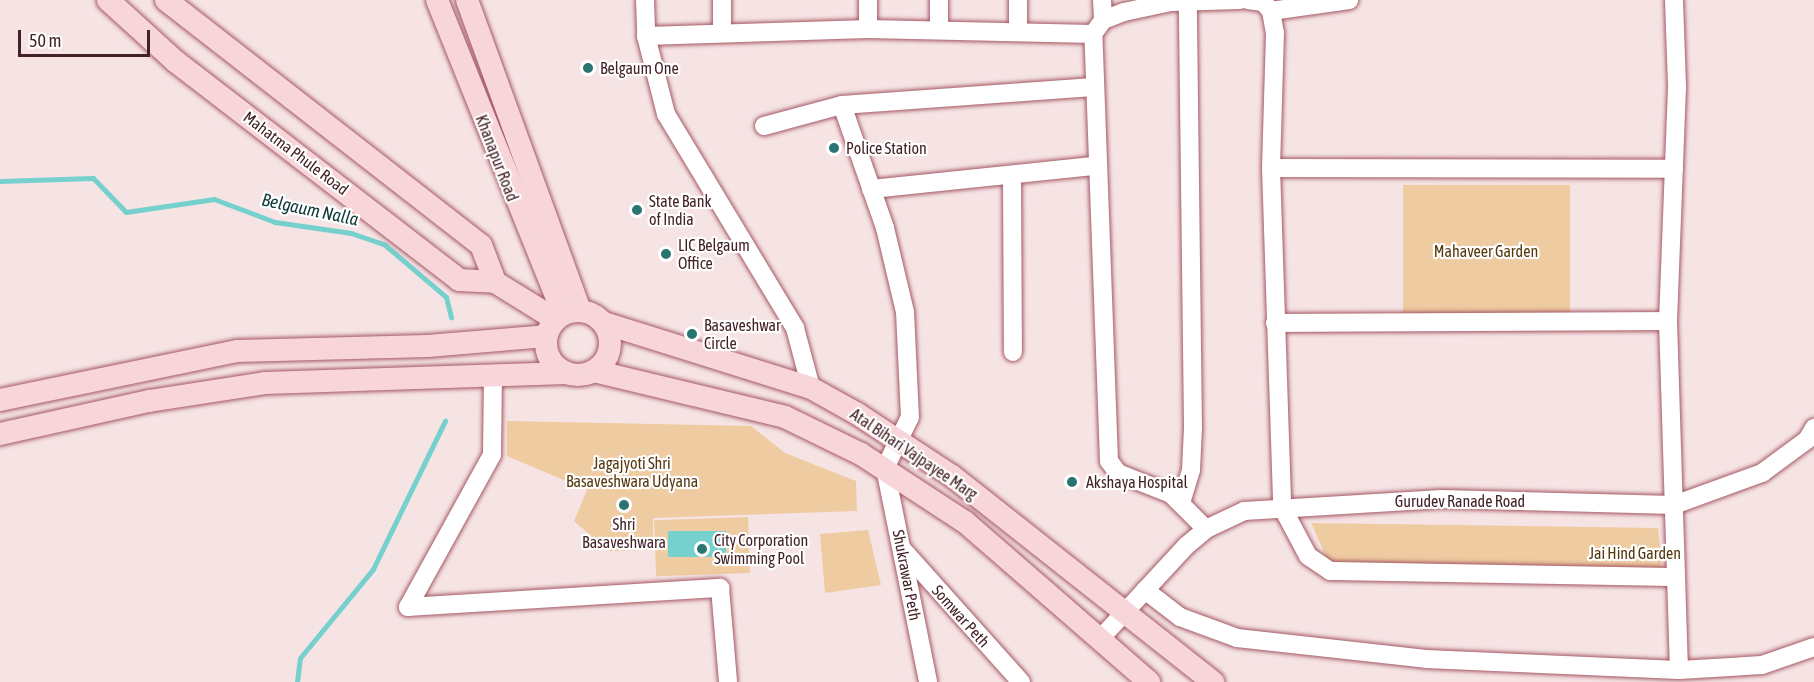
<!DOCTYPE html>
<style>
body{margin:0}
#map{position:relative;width:1814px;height:682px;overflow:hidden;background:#f6e4e5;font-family:"Asap Condensed",sans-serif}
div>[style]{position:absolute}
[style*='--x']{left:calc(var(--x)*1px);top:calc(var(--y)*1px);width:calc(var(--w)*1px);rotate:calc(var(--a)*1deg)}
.green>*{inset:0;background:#eecba0;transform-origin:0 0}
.water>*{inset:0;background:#76d0cd;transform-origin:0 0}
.stream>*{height:5px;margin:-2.5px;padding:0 2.5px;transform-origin:2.5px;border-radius:2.5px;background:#76d0cd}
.roads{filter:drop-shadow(0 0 2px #a45863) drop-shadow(0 0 2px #a45863)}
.minor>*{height:18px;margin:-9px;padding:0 9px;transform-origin:9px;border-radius:9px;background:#fff}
.major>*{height:22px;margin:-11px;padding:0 11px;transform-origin:11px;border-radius:11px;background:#f7d5d9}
.major>.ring{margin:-11px;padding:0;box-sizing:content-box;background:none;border:22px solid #f7d5d9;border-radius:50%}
.dots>*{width:16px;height:16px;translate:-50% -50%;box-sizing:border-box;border:3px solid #fff;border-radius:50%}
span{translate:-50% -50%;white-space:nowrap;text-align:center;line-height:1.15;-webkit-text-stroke:4.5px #fff;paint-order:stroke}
.poi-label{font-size:16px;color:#432227}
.left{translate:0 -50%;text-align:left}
.street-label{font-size:16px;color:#432227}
.park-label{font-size:16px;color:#56380d}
.water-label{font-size:18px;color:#0e3a39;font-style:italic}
.scale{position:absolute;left:18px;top:30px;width:132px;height:27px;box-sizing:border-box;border:3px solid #432227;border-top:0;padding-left:8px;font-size:18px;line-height:21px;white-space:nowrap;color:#432227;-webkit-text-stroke:4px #fff;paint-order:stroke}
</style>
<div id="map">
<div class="green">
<div style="left:1570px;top:185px;width:131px;height:167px;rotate:90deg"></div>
<div style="clip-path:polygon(507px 421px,751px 426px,785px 453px,856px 481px,857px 511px,653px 518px,653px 550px,609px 551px,574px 521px,587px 490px,507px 456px)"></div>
<div style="left:748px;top:517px;width:56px;height:94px;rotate:88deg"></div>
<div style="clip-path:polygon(1311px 523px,1658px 528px,1663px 579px,1330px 565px)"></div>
<div style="clip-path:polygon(868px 530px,881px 585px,825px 593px,820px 534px)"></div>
</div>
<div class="water">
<div style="left:726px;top:531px;width:26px;height:58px;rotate:90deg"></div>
</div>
<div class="stream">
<div style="--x:0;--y:181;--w:93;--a:-1.8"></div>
<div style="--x:93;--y:178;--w:47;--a:45.9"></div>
<div style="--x:126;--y:212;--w:89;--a:-8.4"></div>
<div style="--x:214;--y:199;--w:65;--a:20.7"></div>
<div style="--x:275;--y:222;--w:77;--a:8.2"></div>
<div style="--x:351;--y:233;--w:36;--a:19"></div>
<div style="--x:385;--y:245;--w:80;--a:40.4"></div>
<div style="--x:446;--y:297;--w:21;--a:76"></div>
<div style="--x:297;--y:682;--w:24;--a:-83"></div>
<div style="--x:300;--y:658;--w:115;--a:-50.6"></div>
<div style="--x:373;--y:569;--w:165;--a:-64.1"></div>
</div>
<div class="roads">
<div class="minor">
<div style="--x:645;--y:0;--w:36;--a:88"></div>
<div style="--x:646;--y:36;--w:81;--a:75.6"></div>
<div style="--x:666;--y:114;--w:250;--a:58.9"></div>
<div style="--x:795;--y:328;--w:62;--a:75.1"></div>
<div style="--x:722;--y:0;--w:30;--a:90"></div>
<div style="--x:939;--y:0;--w:30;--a:90"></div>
<div style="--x:1018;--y:0;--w:31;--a:90"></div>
<div style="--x:1102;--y:0;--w:20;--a:87"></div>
<div style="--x:1248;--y:0;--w:15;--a:8"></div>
<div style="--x:1263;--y:2;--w:12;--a:48"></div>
<div style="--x:1271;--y:11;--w:22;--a:80"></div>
<div style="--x:1275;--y:33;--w:135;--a:91.7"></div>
<div style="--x:1271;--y:168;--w:339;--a:88.1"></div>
<div style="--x:1282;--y:507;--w:55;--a:62"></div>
<div style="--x:1308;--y:556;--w:27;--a:34"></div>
<div style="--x:1330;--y:571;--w:346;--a:1"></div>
<div style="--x:1674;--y:0;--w:87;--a:88"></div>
<div style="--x:1677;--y:87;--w:234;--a:92.2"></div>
<div style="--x:1668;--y:321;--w:349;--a:88.2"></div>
<div style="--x:1271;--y:11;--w:79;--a:-8"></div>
<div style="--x:868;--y:29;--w:29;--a:-90"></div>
<div style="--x:646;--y:36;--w:222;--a:-1.8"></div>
<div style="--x:868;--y:29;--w:225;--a:1.3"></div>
<div style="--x:842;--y:105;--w:130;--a:70.7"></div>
<div style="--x:885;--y:228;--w:86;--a:76.6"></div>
<div style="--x:905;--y:312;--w:105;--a:87.3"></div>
<div style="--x:910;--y:417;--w:57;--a:116.1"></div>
<div style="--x:885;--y:468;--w:218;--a:78.6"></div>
<div style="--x:764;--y:126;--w:81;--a:-15.1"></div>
<div style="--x:842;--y:105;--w:252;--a:-4.1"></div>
<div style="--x:1271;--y:168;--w:403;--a:0.1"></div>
<div style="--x:1012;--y:176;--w:176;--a:89.7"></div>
<div style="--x:871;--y:189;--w:224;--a:-5.9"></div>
<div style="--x:1275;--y:323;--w:393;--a:-0.3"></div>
<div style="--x:1181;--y:503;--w:34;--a:-73"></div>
<div style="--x:1191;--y:470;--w:42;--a:-87.3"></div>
<div style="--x:1193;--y:428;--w:427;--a:-90.7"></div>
<div style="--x:1206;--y:529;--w:49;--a:-135"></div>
<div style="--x:1171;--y:494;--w:57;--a:-158.4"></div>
<div style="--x:1118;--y:473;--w:15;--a:-127"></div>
<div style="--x:1109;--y:461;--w:427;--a:-92.1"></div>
<div style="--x:1093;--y:34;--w:17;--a:-54"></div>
<div style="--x:1103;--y:20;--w:22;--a:-21"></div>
<div style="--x:1124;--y:12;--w:48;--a:-12"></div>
<div style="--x:1171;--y:2;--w:69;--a:-1.7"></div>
<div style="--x:903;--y:550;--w:177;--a:48.2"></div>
<div style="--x:1145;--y:590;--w:44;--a:37.6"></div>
<div style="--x:1180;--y:617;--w:61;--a:20.2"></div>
<div style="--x:1237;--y:638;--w:190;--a:6.3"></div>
<div style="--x:1426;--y:659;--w:253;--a:2.5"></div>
<div style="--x:1679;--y:670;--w:83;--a:-3.4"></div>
<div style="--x:1762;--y:665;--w:55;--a:-19.1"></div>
<div style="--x:408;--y:607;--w:313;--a:-3.5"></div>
<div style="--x:720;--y:588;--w:94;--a:85.1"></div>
<div style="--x:408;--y:607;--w:174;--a:-61.1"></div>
<div style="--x:492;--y:455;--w:77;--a:-89.3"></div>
<div style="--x:1099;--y:640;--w:128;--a:-47.2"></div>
<div style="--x:1186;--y:546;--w:26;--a:-40"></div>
<div style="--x:1206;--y:529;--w:42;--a:-25.3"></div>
<div style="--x:1244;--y:511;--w:198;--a:-3.5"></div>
<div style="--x:1442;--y:499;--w:232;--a:1.5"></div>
<div style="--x:1674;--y:505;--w:94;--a:-20"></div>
<div style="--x:1762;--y:473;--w:56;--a:-36.3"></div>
<div style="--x:1807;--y:440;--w:14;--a:-60"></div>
</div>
<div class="major">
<div style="--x:108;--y:0;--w:91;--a:42.3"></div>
<div style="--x:175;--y:61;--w:359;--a:37.6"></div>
<div style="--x:459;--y:280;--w:36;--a:3"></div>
<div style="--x:166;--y:0;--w:399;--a:37.9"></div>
<div style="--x:481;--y:245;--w:40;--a:69"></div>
<div style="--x:495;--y:282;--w:70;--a:31.7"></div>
<div style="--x:437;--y:0;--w:338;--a:68.1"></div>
<div style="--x:467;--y:0;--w:330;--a:70"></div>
<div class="ring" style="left:546px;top:311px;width:42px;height:42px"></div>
<div style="--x:604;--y:323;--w:217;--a:17.4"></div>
<div style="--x:811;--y:388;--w:51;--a:29.1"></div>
<div style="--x:856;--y:413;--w:115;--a:33.3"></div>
<div style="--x:952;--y:476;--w:333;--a:38.3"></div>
<div style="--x:594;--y:371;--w:196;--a:13.5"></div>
<div style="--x:785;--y:417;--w:85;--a:26"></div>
<div style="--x:861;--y:454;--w:124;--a:33.2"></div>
<div style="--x:965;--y:522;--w:244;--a:41"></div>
<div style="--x:0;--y:400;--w:242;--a:-11.7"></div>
<div style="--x:237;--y:351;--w:191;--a:-1.5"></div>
<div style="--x:428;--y:346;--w:118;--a:-4.8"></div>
<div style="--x:0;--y:434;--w:153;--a:-12.5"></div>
<div style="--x:149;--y:401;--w:117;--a:-8.8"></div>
<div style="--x:265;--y:383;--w:302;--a:-1.9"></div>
</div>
</div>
<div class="dots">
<div style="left:588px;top:68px;background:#2a7471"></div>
<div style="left:834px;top:148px;background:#2a7471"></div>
<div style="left:637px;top:210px;background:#2a7471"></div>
<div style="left:666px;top:254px;background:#2a7471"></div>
<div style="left:692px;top:334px;background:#2a7471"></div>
<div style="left:1072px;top:482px;background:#2a7471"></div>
<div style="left:624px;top:505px;background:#2a7471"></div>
<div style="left:702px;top:549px;background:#2a7471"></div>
</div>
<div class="poi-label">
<span class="left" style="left:600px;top:68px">Belgaum One</span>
<span class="left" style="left:846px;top:148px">Police Station</span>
<span class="left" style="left:649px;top:210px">State Bank<br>of India</span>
<span class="left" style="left:678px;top:254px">LIC Belgaum<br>Office</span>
<span class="left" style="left:704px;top:334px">Basaveshwar<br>Circle</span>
<span class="left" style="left:1086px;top:482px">Akshaya Hospital</span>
<span style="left:624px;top:533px">Shri<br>Basaveshwara</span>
<span class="left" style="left:714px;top:549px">City Corporation<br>Swimming Pool</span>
</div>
<div class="street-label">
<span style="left:296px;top:153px;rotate:37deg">Mahatma Phule Road</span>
<span style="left:497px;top:158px;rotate:69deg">Khanapur Road</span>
<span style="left:914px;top:454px;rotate:34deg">Atal Bihari Vajpayee Marg</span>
<span style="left:1460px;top:501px">Gurudev Ranade Road</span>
<span style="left:907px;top:575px;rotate:79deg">Shukrawar Peth</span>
<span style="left:961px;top:616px;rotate:48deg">Somwar Peth</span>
</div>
<div class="park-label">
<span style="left:1486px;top:251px">Mahaveer Garden</span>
<span style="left:632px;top:472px">Jagajyoti Shri<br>Basaveshwara Udyana</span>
<span style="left:1635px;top:553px">Jai Hind Garden</span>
</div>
<div class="water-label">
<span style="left:310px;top:210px;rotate:12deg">Belgaum Nalla</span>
</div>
<div class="scale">50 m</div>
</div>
